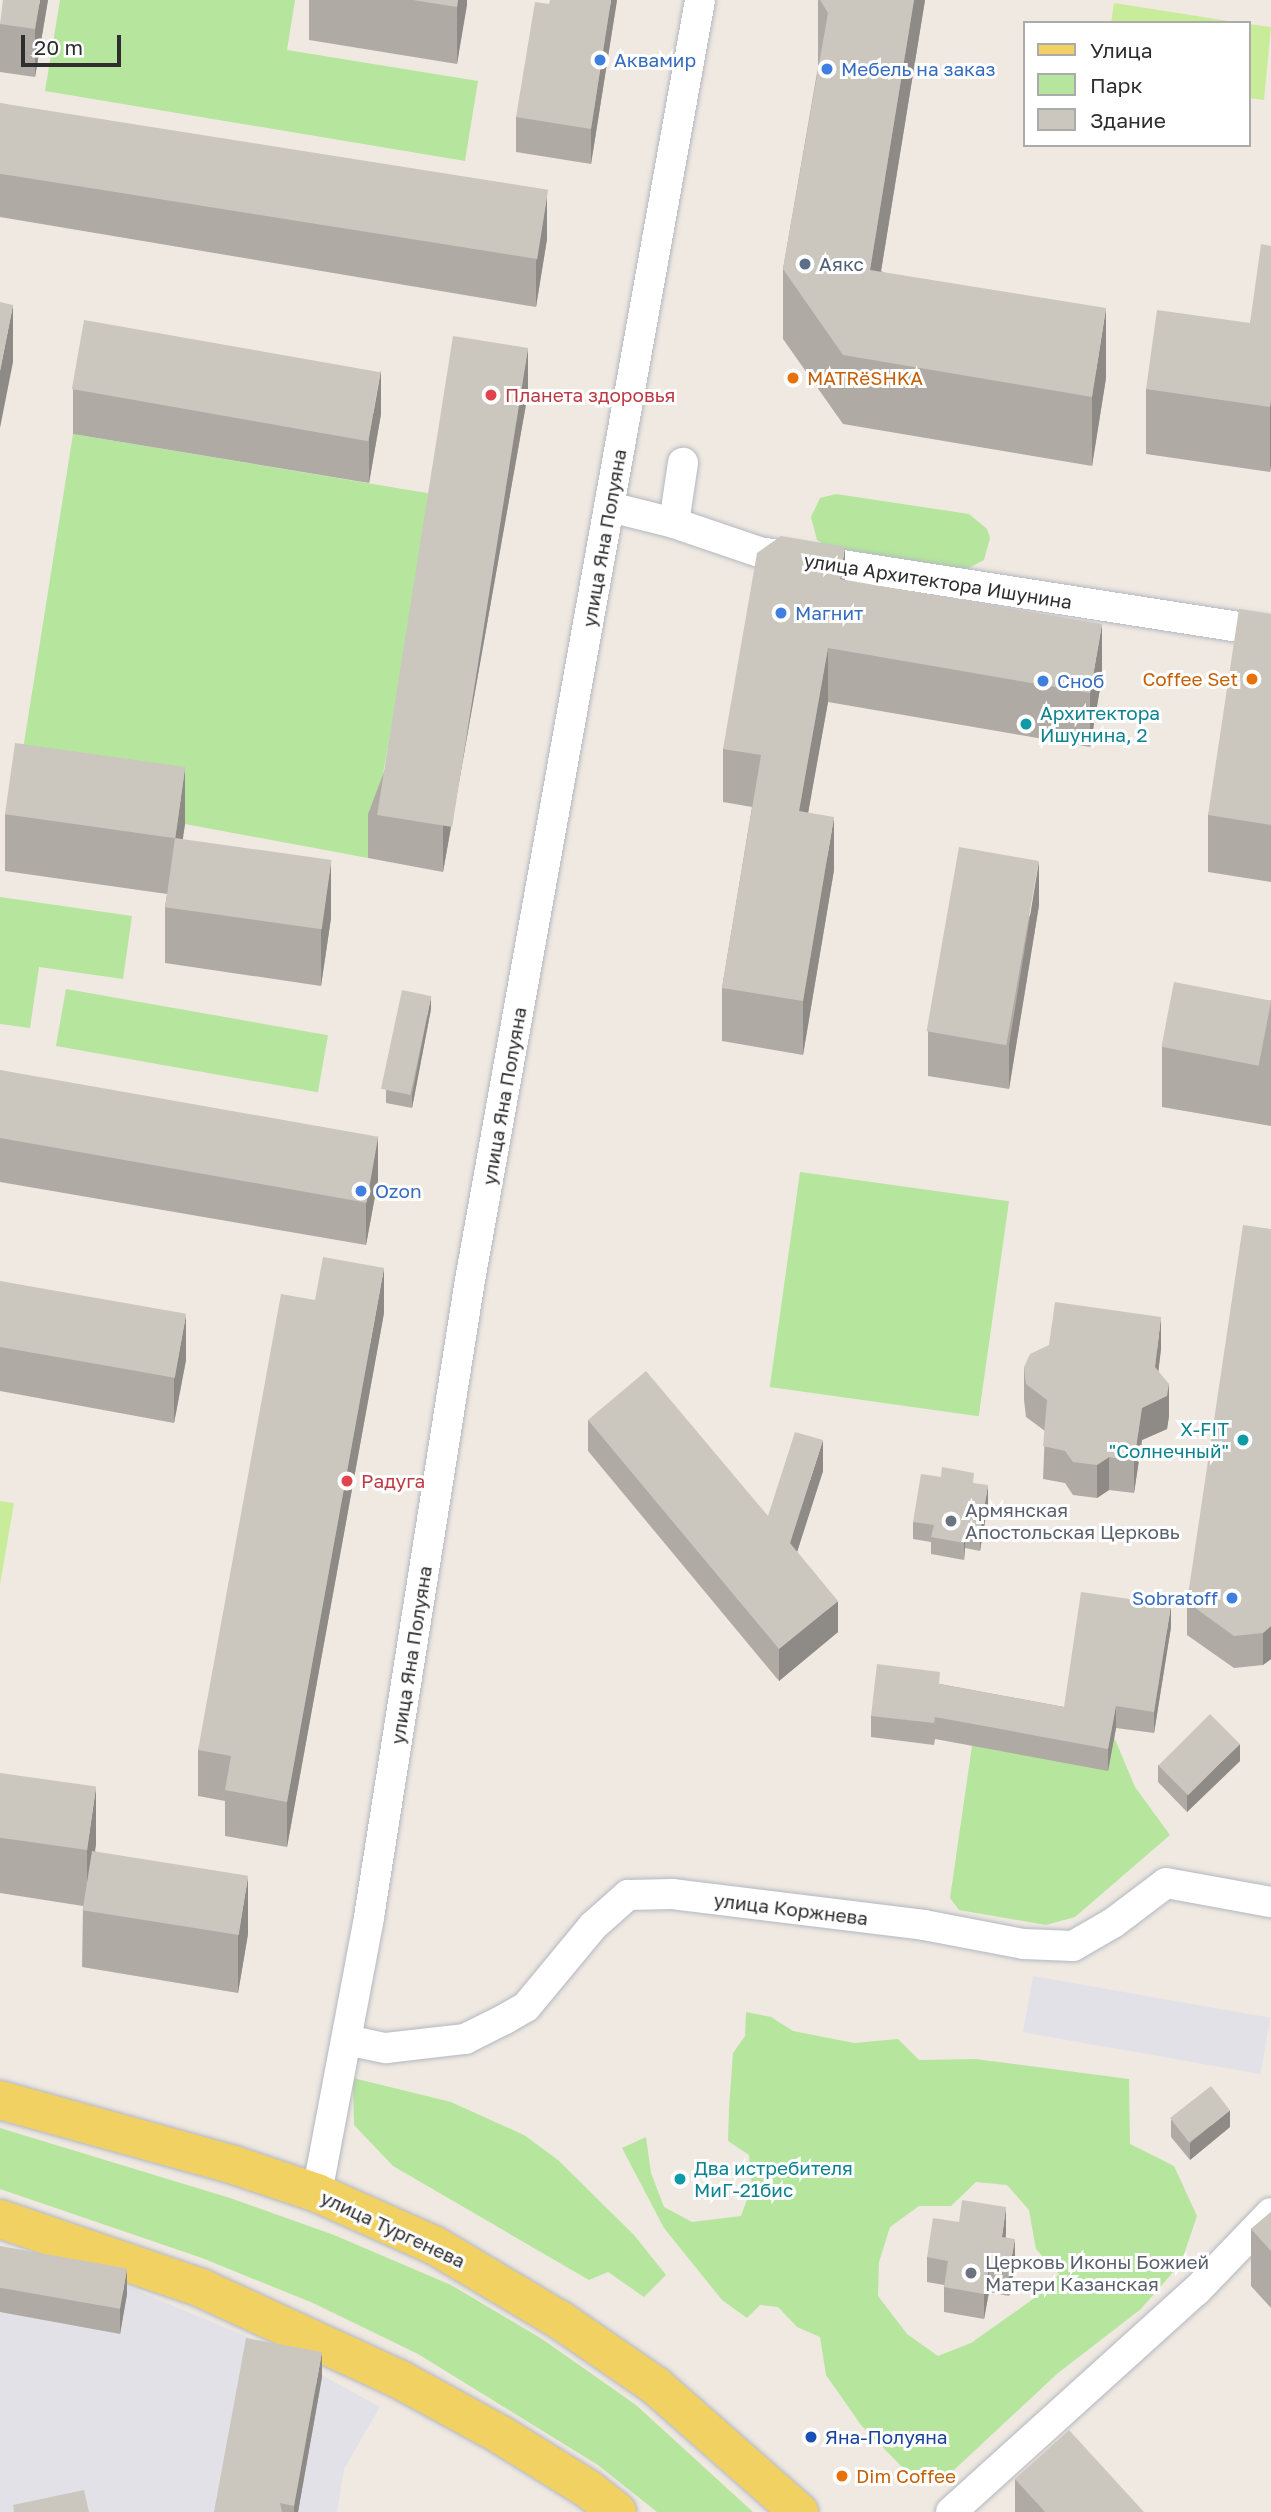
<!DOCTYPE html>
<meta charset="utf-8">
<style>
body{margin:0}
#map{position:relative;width:1271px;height:2512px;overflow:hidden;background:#efe9e1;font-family:"Golos Text",sans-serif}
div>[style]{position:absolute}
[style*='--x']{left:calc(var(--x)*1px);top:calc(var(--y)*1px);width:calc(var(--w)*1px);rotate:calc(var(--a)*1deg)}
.industrial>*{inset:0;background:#e3e1e8;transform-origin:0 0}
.green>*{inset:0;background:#b6e59e;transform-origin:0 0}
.pitch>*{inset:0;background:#c9ec9a}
.roads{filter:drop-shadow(0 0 2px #b4b7c1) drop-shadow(0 0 2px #b4b7c1)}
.minor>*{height:30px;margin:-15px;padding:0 15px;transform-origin:15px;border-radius:15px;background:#fff}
.primary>*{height:38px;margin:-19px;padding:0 19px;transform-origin:19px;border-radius:19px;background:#f2d163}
.wall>*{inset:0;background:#afaba4}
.shaded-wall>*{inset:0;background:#8e8b86}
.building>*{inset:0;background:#cbc7bf;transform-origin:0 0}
.dots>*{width:19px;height:19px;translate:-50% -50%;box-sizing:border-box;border:4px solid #fff;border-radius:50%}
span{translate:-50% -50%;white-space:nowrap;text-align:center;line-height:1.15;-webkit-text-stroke:6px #fff;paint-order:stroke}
.shop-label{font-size:19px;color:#366cbe}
.left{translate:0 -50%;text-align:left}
.right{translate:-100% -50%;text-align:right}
.service-label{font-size:19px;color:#4e5e75}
.food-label{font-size:19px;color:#c56008}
.health-label{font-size:19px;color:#be3a42}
.street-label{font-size:19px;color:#2e2e2e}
.culture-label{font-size:19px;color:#0d838f}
.worship-label{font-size:19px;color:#5b616d}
.transit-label{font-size:19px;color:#164399}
.legend{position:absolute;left:1023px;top:21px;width:228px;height:126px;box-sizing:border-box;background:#fff;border:2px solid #ababab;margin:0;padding:9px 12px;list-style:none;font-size:21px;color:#2e2e2e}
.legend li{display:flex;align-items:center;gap:14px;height:35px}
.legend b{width:35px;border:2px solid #ababab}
.scale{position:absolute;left:21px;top:35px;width:100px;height:32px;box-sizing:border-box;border:4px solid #2e2e2e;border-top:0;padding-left:9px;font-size:21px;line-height:24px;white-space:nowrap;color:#2e2e2e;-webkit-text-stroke:5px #fff;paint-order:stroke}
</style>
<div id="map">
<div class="industrial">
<div style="left:1033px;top:1976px;width:241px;height:57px;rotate:10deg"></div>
<div style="clip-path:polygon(0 2247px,123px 2285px,265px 2344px,380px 2407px,344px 2469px,337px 2512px,0 2512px)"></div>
</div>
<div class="green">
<div style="clip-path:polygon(60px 0,295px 0,287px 50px,478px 81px,465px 161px,45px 91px)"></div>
<div style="clip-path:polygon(73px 434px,433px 494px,368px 858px,185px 824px,15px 800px)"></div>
<div style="clip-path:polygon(836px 494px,969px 514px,987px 529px,990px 538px,984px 560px,967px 569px,828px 547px,817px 540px,811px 517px,820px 498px)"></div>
<div style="clip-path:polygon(0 897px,132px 916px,123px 979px,39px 967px,30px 1028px,0 1024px)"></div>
<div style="left:66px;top:989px;width:266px;height:58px;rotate:10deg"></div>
<div style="left:800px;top:1172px;width:211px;height:217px;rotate:8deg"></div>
<div style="clip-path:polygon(1114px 1737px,1135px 1787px,1170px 1835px,1075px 1917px,1046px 1925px,959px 1910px,950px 1898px,972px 1746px)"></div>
<div style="clip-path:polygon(evenodd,746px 2012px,771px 2017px,793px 2031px,854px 2043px,898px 2039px,919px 2060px,975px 2059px,1129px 2079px,1130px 2144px,1174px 2166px,1197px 2216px,1181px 2263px,1141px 2309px,1058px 2373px,940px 2483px,901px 2466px,861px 2425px,826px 2375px,820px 2337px,797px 2327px,778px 2307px,760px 2305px,747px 2318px,722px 2300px,664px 2228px,622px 2148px,646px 2137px,651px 2173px,664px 2207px,692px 2222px,741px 2216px,752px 2186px,749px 2155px,728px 2141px,729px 2108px,733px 2053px,745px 2036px,746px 2012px,976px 2182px,1007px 2185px,1029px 2210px,1036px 2249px,1059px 2274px,1043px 2292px,971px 2343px,938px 2356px,907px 2334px,878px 2296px,879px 2262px,890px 2227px,919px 2206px,951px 2206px,976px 2182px)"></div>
<div style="clip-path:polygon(353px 2078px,451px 2102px,524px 2135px,558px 2160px,634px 2235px,666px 2275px,644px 2297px,608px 2272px,589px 2280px,393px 2166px,354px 2125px)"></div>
<div style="clip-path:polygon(0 2128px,230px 2198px,334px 2235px,451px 2285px,542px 2339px,636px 2405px,753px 2512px,657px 2512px,598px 2465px,418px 2354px,313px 2303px,202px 2258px,0 2189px)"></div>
</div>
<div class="pitch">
<div style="clip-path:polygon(1114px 3px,1241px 23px,1111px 23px)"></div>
<div style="clip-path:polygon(1248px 24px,1271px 27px,1264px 100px,1248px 98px)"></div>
<div style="clip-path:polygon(0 1501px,14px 1503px,0 1585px)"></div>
</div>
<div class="roads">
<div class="minor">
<div style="--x:610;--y:507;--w:66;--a:14"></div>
<div style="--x:674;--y:523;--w:90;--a:18.8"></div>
<div style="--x:759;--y:552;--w:518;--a:8.88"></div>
<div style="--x:674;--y:523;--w:61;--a:-81.5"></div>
<div style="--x:347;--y:2040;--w:40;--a:12"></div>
<div style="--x:386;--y:2048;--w:80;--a:-6.5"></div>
<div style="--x:465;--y:2039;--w:45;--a:-26.6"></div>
<div style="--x:505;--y:2019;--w:24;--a:-30"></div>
<div style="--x:526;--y:2007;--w:105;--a:-50.4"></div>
<div style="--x:593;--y:1926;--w:47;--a:-41.5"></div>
<div style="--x:628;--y:1895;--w:44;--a:-1.3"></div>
<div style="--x:672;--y:1894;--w:254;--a:7"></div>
<div style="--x:924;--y:1925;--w:102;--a:10.8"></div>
<div style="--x:1024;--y:1944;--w:49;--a:2.3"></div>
<div style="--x:1073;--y:1946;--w:46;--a:-29.9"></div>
<div style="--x:1113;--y:1923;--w:66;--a:-37"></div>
<div style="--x:1166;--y:1883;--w:107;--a:10.3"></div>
<div style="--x:317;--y:2193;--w:281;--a:-79.3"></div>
<div style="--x:369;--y:1917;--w:645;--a:-80.99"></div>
<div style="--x:470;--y:1280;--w:1300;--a:-79.81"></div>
<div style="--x:951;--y:2512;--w:330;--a:-42.1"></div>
<div style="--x:1196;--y:2291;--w:108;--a:-46.1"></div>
</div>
<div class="primary">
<div style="--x:0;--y:2100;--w:240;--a:15.5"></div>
<div style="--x:231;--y:2164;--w:91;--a:18.6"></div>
<div style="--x:317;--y:2193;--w:128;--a:24"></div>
<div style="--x:434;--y:2245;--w:147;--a:30.8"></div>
<div style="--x:560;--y:2320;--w:116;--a:34.5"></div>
<div style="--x:656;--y:2386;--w:191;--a:41.4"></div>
<div style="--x:0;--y:2219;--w:213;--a:18.9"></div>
<div style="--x:201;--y:2288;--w:216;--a:24.7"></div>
<div style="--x:397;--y:2378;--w:119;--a:28.7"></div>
<div style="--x:501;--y:2435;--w:102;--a:31.8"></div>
<div style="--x:588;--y:2489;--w:37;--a:38"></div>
</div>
</div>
<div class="wall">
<div style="clip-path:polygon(48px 0,35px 77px,0 72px,0 23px)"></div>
<div style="clip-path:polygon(309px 0,467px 0,457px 64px,309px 40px)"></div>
<div style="clip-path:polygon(617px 0,591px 164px,516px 152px,516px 117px)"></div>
<div style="clip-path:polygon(818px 0,925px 0,881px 271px,1106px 378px,1092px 466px,843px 424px,783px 339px,783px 269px,818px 67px)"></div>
<div style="clip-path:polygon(0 103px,547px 239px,536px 307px,0 217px)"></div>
<div style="clip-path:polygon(1271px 246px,1271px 465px,1270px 472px,1146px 454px,1146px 389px,1250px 323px)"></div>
<div style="clip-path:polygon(73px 389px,381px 414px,369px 483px,73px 434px)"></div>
<div style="clip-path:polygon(528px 393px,443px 872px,368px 858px,368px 814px)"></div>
<div style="clip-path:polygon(845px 580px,1102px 677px,1090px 747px,828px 702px,808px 812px,834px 870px,803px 1055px,722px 1041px,722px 988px,752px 807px,723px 802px,723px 749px)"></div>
<div style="clip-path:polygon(1271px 614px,1271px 882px,1208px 872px,1208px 815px)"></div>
<div style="clip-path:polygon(5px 814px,185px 824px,182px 840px,331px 918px,321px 986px,165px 963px,165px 907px,167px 894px,5px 871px)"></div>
<div style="clip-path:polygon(1039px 905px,1009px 1089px,928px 1076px,928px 1031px)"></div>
<div style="clip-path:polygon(1271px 1000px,1271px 1126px,1162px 1107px,1162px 1047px)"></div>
<div style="clip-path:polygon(431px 1009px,412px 1108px,386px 1103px,386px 1090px)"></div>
<div style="clip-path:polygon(0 1070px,378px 1180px,366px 1245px,0 1182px)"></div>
<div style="clip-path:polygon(1271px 1229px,1271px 1659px,1263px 1665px,1234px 1668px,1187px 1635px,1187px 1602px)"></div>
<div style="clip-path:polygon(0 1281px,186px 1360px,174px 1423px,0 1391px)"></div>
<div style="clip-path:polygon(384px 1313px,287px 1847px,225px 1836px,225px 1801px,198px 1796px,198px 1750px)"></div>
<div style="clip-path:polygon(1161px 1349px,1158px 1372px,1169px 1416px,1167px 1429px,1142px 1440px,1134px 1493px,1109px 1490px,1097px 1498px,1073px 1495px,1065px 1483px,1043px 1479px,1045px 1431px,1026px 1417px,1024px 1400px,1024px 1367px)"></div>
<div style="clip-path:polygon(588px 1420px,768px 1516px,823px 1471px,797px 1552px,838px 1632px,779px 1681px,588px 1451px)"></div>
<div style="clip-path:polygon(974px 1483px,988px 1503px,980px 1551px,965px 1548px,964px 1560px,931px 1554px,931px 1542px,913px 1539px,913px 1522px)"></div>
<div style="clip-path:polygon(1171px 1627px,1154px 1733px,1116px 1728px,1108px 1771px,935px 1739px,934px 1745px,871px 1737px,871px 1716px,940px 1684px,1064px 1707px)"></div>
<div style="clip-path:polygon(1240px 1761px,1187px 1812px,1158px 1782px,1158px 1765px)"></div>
<div style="clip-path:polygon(0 1773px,96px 1844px,95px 1851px,248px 1934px,238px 1993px,82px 1967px,83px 1906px,0 1893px)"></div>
<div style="clip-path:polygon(1171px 2120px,1230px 2127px,1190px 2160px,1171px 2137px)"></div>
<div style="clip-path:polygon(1271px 2212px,1271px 2308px,1251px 2286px,1251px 2229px)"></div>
<div style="clip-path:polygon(1006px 2232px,1006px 2237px,1015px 2264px,1009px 2296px,989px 2292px,984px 2319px,944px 2312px,944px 2285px,927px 2282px,927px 2257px)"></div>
<div style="clip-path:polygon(0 2246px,127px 2294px,120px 2334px,0 2312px)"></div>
<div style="clip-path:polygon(322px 2377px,298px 2512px,214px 2512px)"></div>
<div style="clip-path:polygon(1015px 2479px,1144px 2512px,1015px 2512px)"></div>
</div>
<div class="shaded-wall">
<div style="clip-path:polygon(40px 0,48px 0,35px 77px,35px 29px)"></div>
<div style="clip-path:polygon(458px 0,467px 0,467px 5px,457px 64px,457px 7px)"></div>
<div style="clip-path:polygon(611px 0,617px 0,591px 164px,591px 129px)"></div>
<div style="clip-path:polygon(914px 0,925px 0,870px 339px,870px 270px)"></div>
<div style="clip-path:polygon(547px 194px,547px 239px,536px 307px,536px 262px)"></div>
<div style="clip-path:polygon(13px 305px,13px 362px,0 428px,0 371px)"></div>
<div style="clip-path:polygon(1106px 308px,1106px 378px,1092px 466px,1092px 397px)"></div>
<div style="clip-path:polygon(528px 348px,528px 393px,443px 872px,443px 827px)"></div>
<div style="clip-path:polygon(381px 370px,381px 414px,369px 483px,369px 438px)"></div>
<div style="clip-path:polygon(1271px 400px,1271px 465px,1270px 472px,1270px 407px)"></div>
<div style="clip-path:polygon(845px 547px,845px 601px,840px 579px)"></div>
<div style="clip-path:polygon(1102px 624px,1102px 677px,1090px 747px,1090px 693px)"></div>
<div style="clip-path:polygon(828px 648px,828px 702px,799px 864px,799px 811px)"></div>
<div style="clip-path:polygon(185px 767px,185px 824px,175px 895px,175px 838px)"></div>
<div style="clip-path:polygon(834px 817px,834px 870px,803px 1055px,803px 1001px)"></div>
<div style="clip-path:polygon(331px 861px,331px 918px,321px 986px,321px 929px)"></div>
<div style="clip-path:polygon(1039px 861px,1039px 905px,1009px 1089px,1009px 1045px)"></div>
<div style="clip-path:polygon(431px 996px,431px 1009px,412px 1108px,412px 1095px)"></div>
<div style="clip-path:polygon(378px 1135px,378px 1180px,366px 1245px,366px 1201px)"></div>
<div style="clip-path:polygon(384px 1268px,384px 1313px,287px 1847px,287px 1802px)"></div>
<div style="clip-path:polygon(186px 1315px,186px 1360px,174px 1423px,174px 1378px)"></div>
<div style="clip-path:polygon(1161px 1317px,1161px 1349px,1155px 1400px,1155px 1367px)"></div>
<div style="clip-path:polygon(1169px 1384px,1169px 1416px,1167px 1429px,1142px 1440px,1134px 1493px,1134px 1461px,1142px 1408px)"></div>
<div style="clip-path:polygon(823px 1440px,823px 1471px,790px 1574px,790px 1543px)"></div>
<div style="clip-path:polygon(1109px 1457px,1109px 1490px,1097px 1498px,1097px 1465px)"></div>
<div style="clip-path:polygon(988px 1485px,988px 1503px,980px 1551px,980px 1534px)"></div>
<div style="clip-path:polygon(965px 1531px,965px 1548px,964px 1560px,964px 1543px)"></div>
<div style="clip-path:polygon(838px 1601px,838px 1632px,779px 1681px,779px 1649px)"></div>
<div style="clip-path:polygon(1171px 1605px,1171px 1627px,1154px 1733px,1154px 1712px)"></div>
<div style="clip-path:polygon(1271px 1626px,1271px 1659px,1263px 1665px,1263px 1633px)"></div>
<div style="clip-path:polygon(1116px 1706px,1116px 1728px,1108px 1771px,1108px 1749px)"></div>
<div style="clip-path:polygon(1240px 1744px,1240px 1761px,1187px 1812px,1187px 1795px)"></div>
<div style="clip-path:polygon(96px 1787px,96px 1844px,87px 1906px,87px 1849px)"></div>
<div style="clip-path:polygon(248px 1877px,248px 1934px,238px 1993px,238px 1936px)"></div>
<div style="clip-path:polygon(1230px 2110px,1230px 2127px,1190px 2160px,1190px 2143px)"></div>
<div style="clip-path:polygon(1006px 2207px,1006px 2232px,1002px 2262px,1002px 2237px)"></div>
<div style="clip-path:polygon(1015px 2239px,1015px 2264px,1009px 2296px,1009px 2271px)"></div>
<div style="clip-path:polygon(989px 2267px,989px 2292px,984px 2319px,984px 2294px)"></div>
<div style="clip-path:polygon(127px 2269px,127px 2294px,120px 2334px,120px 2309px)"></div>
<div style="clip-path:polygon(322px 2352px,322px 2377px,298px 2512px,294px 2512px,294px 2506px)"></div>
</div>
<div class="building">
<div style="clip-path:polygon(3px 0,40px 0,35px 29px,0 24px)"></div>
<div style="clip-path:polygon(413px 0,458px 0,457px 7px)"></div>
<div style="clip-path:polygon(550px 0,611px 0,591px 129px,516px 117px,535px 2px,549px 4px)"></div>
<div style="clip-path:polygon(820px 0,914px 0,870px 270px,1106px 308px,1092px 397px,843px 355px,783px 269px,828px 13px)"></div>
<div style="left:0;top:103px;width:555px;height:70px;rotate:9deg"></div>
<div style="clip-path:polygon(1261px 244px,1271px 246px,1271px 400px,1270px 407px,1146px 389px,1157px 310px,1250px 323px)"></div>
<div style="clip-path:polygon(0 302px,13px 305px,0 371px)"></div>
<div style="left:84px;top:320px;width:301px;height:70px;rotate:10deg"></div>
<div style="left:453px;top:336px;width:76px;height:485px;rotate:9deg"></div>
<div style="clip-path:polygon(781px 536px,845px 547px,840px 579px,1102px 624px,1090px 693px,828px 648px,799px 811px,834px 817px,803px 1001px,722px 988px,761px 755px,723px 749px,757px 553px)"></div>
<div style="clip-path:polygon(1239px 609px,1271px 614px,1271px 825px,1208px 815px)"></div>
<div style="left:15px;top:743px;width:172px;height:72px;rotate:8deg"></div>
<div style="left:175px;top:838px;width:158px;height:70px;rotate:8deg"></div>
<div style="left:959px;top:847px;width:81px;height:187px;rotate:10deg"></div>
<div style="left:1174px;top:982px;width:99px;height:66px;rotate:11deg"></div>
<div style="left:402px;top:990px;width:30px;height:101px;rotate:12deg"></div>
<div style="left:0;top:1070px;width:384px;height:67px;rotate:10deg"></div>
<div style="clip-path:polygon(1243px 1225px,1271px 1229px,1271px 1626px,1263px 1633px,1234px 1636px,1187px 1602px)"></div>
<div style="clip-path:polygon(323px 1257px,384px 1268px,287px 1802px,225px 1790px,231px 1756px,198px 1750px,281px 1294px,315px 1300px)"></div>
<div style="left:0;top:1281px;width:189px;height:65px;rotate:10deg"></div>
<div style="clip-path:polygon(1055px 1302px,1161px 1317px,1155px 1367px,1169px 1384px,1167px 1396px,1142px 1408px,1134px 1461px,1109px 1457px,1097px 1465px,1073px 1462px,1065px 1451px,1043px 1446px,1047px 1400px,1026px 1384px,1024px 1367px,1030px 1354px,1049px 1345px)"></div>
<div style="clip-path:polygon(646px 1371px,768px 1516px,795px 1432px,823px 1440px,790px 1543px,838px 1601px,779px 1649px,588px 1420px)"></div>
<div style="clip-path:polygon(942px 1467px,974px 1473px,973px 1483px,988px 1485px,980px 1534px,965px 1531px,964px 1543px,931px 1537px,934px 1525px,913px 1522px,921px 1474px,941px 1477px)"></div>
<div style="clip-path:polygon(1081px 1592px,1171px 1605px,1154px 1712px,1116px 1706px,1108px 1749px,935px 1717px,934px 1723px,871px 1716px,877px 1664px,940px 1672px,939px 1684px,1064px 1707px)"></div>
<div style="left:1210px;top:1714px;width:42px;height:73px;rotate:45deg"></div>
<div style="left:0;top:1773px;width:97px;height:64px;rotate:8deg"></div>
<div style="left:92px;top:1851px;width:158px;height:60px;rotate:9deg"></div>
<div style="left:1211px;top:2086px;width:31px;height:52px;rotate:52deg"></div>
<div style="clip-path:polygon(962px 2200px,1006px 2207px,1002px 2237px,1015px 2239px,1009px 2271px,989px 2267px,984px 2294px,944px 2287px,948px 2261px,927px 2257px,933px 2218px,959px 2222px)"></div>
<div style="clip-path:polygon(1271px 2212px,1271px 2251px,1251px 2229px)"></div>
<div style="left:0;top:2246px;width:129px;height:41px;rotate:10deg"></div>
<div style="clip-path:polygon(246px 2338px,322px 2352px,294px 2506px,280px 2503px,282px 2512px,214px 2512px)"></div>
<div style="clip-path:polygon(1069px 2430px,1144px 2512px,1045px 2512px,1015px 2479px)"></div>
<div style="clip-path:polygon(84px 2490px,89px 2512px,14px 2512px,13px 2505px)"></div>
</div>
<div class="dots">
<div style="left:600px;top:60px;background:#3f7fe0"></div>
<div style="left:827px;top:69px;background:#3f7fe0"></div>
<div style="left:805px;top:264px;background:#5c6f8a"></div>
<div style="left:793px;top:378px;background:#e8710a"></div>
<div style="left:491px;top:395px;background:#e0444e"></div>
<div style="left:781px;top:613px;background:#3f7fe0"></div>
<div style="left:1252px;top:679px;background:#e8710a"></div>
<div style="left:1043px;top:681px;background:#3f7fe0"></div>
<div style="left:1026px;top:724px;background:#0f9aa8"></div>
<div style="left:361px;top:1191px;background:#3f7fe0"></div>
<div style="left:1243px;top:1440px;background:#0f9aa8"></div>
<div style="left:347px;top:1481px;background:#e0444e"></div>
<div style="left:951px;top:1521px;background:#6b7280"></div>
<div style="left:1232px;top:1598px;background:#3f7fe0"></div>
<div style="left:680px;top:2179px;background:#0f9aa8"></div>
<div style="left:971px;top:2273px;background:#6b7280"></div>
<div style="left:811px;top:2437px;background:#1a4fb4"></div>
<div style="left:842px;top:2476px;background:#e8710a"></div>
</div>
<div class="shop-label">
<span class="left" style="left:614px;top:60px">Аквамир</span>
<span class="left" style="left:841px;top:69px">Мебель на заказ</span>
<span class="left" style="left:795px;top:613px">Магнит</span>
<span class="left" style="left:1057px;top:681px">Сноб</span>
<span class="left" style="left:375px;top:1191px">Ozon</span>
<span class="right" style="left:1218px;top:1598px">Sobratoff</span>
</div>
<div class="service-label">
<span class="left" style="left:819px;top:264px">Аякс</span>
</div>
<div class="food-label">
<span class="left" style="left:807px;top:378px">MATRёSHKA</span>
<span class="right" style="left:1238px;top:679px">Coffee Set</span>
<span class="left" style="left:856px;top:2476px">Dim Coffee</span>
</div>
<div class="health-label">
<span class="left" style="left:505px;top:395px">Планета здоровья</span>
<span class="left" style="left:361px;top:1481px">Радуга</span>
</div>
<div class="street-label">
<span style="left:604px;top:538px;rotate:-80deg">улица Яна Полуяна</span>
<span style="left:938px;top:581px;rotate:9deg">улица Архитектора Ишунина</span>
<span style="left:504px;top:1096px;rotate:-80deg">улица Яна Полуяна</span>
<span style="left:411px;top:1655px;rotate:-81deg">улица Яна Полуяна</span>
<span style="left:791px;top:1909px;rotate:7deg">улица Коржнева</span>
<span style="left:393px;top:2229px;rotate:25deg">улица Тургенева</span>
</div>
<div class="culture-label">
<span class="left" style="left:1040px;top:724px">Архитектора<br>Ишунина, 2</span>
<span class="right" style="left:1229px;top:1440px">X-FIT<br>"Солнечный"</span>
<span class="left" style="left:694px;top:2179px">Два истребителя<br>МиГ-21бис</span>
</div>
<div class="worship-label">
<span class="left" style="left:965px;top:1521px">Армянская<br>Апостольская Церковь</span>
<span class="left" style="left:985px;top:2273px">Церковь Иконы Божией<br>Матери Казанская</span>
</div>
<div class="transit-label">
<span class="left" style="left:825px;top:2437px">Яна-Полуяна</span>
</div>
<ul class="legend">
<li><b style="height:9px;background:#f2d163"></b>Улица</li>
<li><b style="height:19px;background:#b6e59e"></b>Парк</li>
<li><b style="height:19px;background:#cbc7bf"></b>Здание</li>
</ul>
<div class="scale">20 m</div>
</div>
